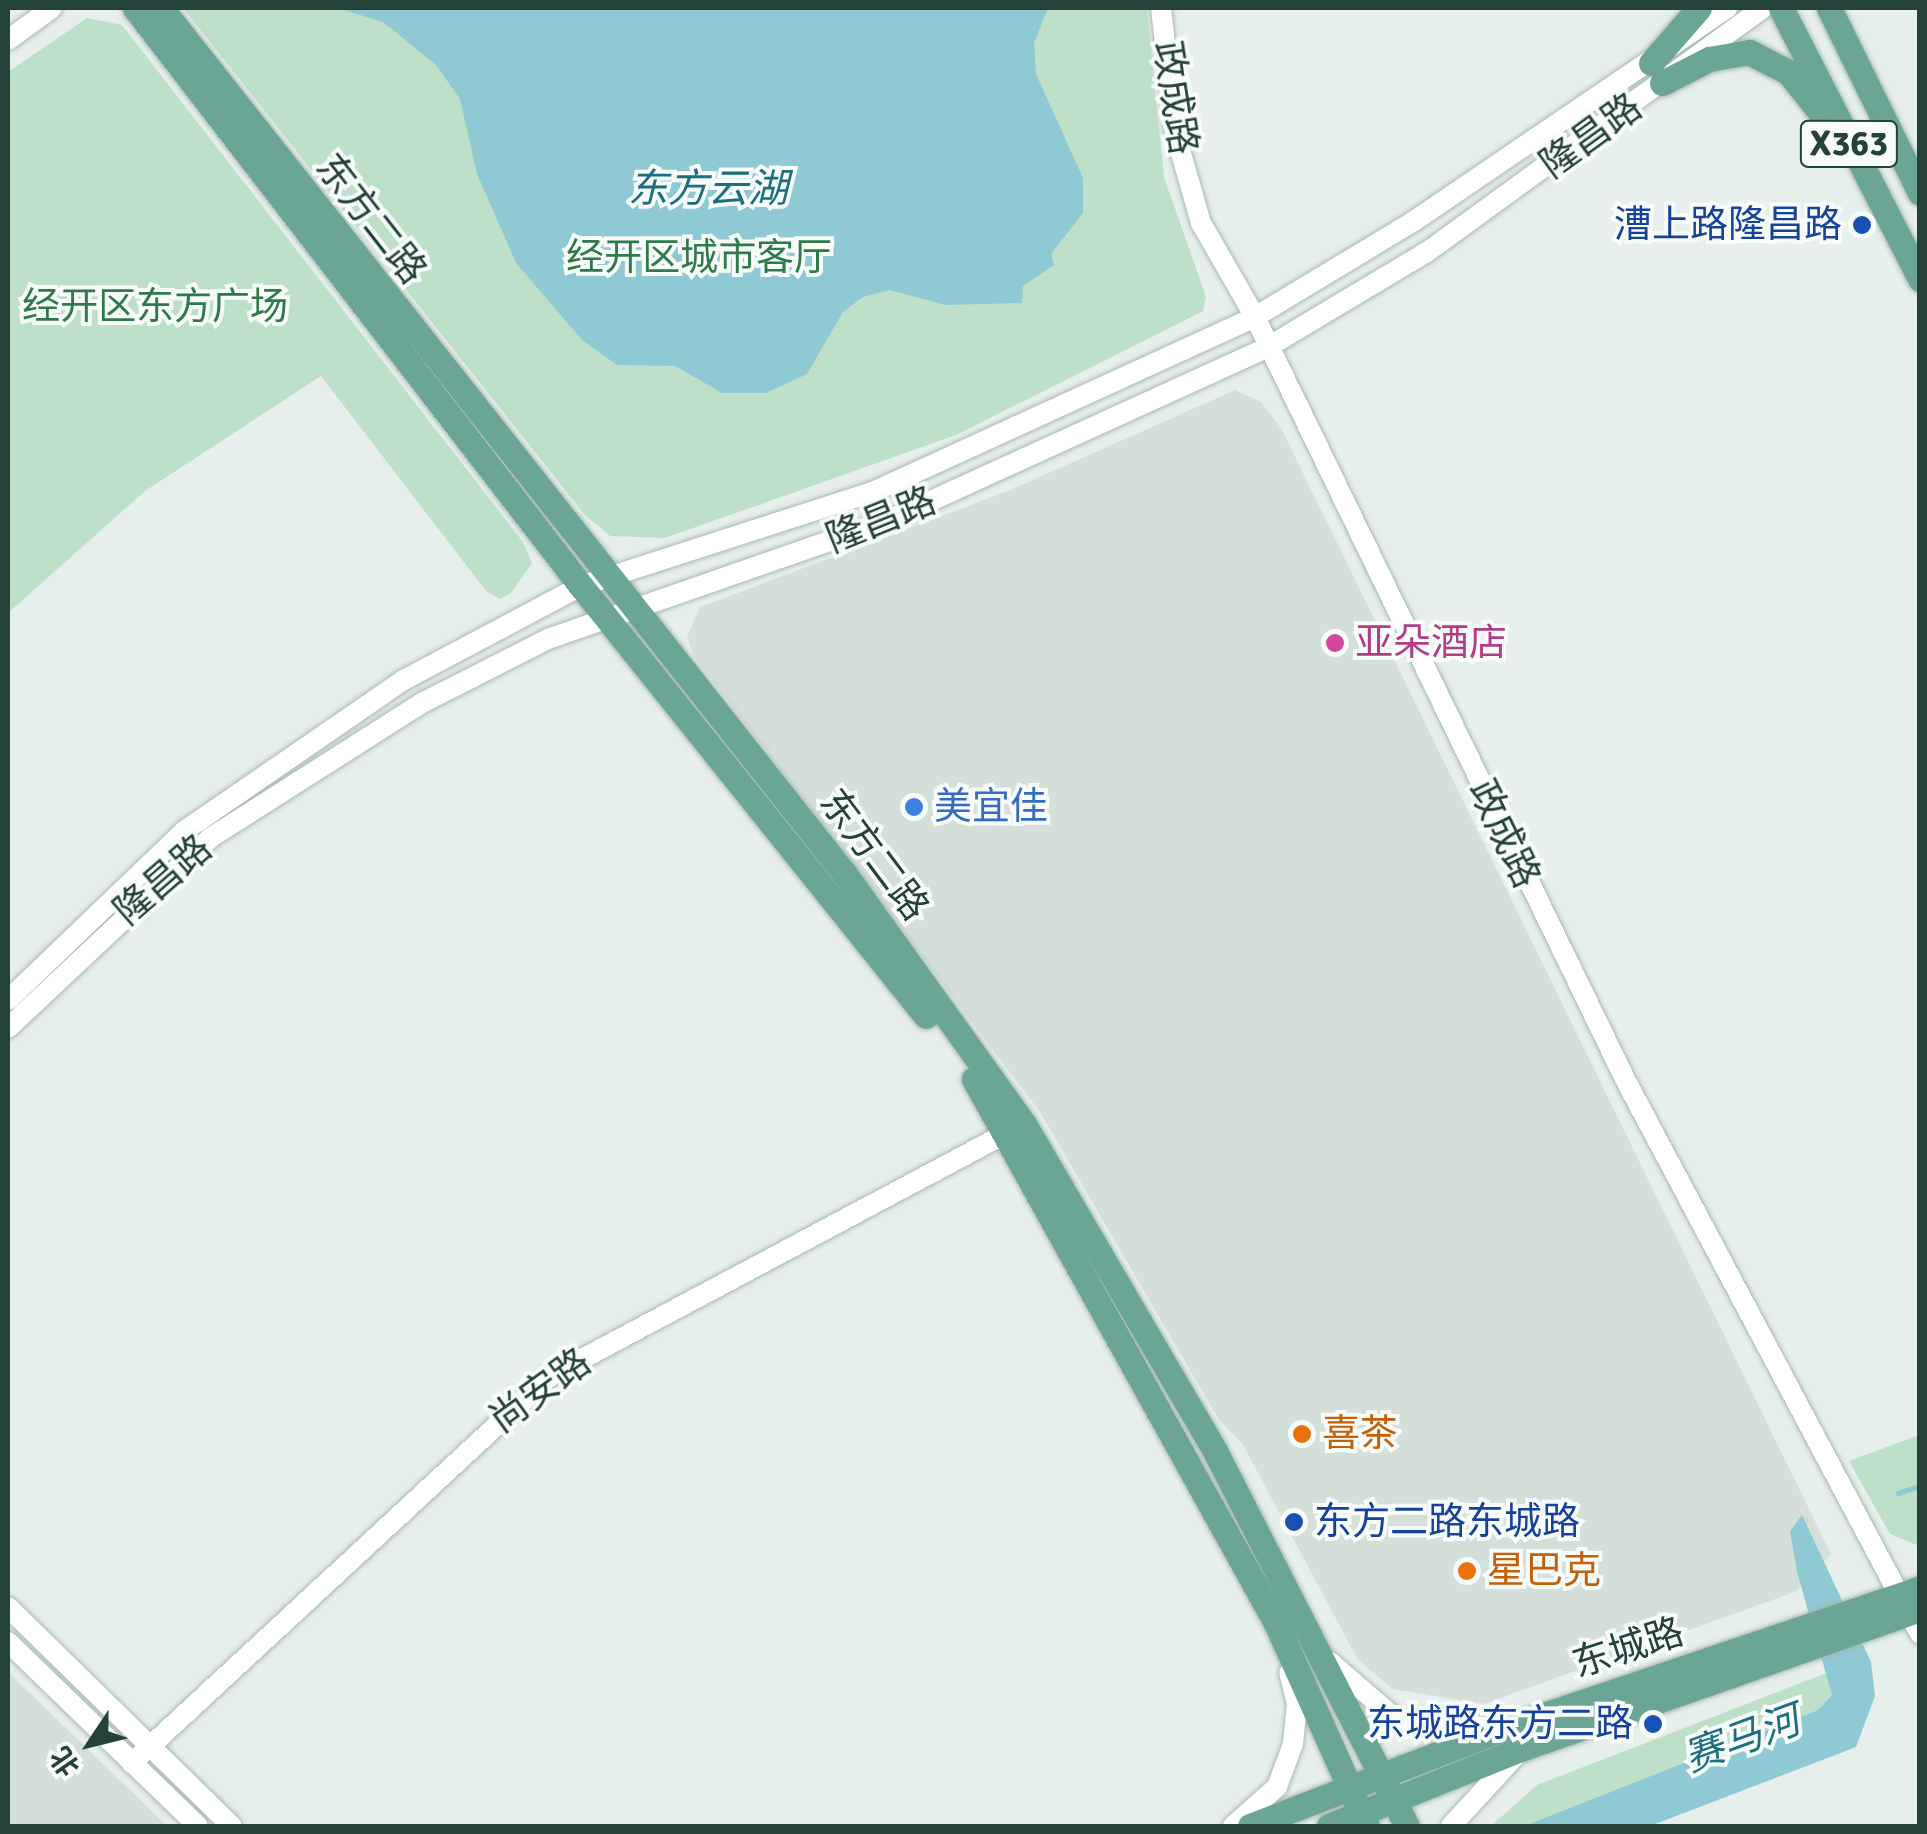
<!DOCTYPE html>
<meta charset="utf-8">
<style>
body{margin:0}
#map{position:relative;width:1927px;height:1834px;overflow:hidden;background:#e6efeb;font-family:Signika,"Noto Sans SC",sans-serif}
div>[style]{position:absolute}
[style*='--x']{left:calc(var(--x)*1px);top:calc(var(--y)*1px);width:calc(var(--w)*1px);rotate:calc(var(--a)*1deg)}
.built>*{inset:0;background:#d4dfda}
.green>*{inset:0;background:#bfe0c8}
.water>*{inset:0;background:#8ec9d4}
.stream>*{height:5px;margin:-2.5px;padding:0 2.5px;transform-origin:2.5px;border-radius:2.5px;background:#8ec9d4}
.roads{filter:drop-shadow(0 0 2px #a8b8b2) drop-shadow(0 0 2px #a8b8b2)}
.minor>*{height:20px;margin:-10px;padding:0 10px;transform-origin:10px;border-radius:10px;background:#fff}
.major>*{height:25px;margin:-12.5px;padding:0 12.5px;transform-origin:12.5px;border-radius:12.5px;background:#6aa596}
.dots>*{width:28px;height:28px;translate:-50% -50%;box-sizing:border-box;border:5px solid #f7fbf9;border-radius:50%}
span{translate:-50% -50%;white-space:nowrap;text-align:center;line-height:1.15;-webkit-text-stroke:8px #f7fbf9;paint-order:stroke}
.shield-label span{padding:2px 8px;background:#f7fbf9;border:2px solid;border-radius:8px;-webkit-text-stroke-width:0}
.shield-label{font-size:35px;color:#24423a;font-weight:700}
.street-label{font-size:38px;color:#24423a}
.transit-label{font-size:38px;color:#164399}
.right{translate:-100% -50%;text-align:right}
.left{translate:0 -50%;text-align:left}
.park-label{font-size:38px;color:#2d7a4b}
.hotel-label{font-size:38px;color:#b23c85}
.shop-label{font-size:38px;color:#366cbe}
.food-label{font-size:38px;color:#c56008}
.water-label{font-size:40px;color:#1c6f80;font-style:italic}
.frame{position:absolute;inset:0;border:10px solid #24423a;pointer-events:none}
.north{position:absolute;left:40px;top:1694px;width:100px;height:100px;-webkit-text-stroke:8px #f7fbf9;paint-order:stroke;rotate:235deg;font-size:28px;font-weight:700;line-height:40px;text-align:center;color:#24423a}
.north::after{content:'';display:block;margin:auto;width:35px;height:45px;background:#24423a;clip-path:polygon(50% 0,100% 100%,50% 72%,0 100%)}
</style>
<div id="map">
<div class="built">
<div style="clip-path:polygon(1235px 390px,1261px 402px,1281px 428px,1831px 1554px,1797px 1591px,1484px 1704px,1393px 1689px,1358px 1660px,1242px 1443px,1219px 1420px,1040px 1112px,694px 656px,687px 637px,700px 607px,1008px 491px)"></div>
<div style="clip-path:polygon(8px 1672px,167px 1826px,8px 1826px)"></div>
</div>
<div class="green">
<div style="clip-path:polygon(183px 8px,1147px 8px,1164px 177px,1206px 297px,1203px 311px,956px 435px,665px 538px,610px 536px,584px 514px)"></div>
<div style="clip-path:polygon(87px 18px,122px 25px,523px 542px,532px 563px,511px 593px,500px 599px,486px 591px,321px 376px,145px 491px,8px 613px,8px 72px)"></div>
<div style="clip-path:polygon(1919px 1435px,1920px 1546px,1919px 1546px,1890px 1534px,1849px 1461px)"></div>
<div style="clip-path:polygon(1829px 1672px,1832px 1695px,1818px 1710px,1524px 1826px,1491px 1826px,1537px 1785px)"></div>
</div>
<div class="water">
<div style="clip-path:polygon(337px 8px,1048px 8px,1034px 43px,1036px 74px,1083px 178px,1083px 213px,1051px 254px,1054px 265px,1023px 286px,1022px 303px,945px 305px,890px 290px,863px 297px,843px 312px,807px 374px,766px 393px,722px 393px,675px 366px,617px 365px,582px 340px,516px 263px,477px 174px,460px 99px,436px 65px,383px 22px)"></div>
<div style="clip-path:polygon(1802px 1515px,1871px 1662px,1875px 1696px,1856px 1747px,1650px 1826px,1524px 1826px,1818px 1710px,1832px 1695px,1797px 1572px,1790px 1531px)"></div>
</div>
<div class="stream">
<div style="--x:1898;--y:1493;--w:23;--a:-18"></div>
</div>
<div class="roads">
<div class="minor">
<div style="--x:1161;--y:8;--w:125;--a:83.6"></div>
<div style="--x:1175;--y:132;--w:95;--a:74.1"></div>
<div style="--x:1201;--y:223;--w:108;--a:60.1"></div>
<div style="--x:1255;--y:317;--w:849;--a:64.1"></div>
<div style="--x:1626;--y:1081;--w:626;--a:62"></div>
<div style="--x:8;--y:40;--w:54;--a:-36"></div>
<div style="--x:8;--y:1000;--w:244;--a:-43.8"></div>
<div style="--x:184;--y:831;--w:267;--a:-34.5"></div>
<div style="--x:404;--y:680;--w:200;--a:-28"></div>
<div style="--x:581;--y:586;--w:309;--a:-17.9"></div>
<div style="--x:875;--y:491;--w:418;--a:-24.6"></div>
<div style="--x:1255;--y:317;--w:186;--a:-31.1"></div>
<div style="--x:1414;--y:221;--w:379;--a:-34.2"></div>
<div style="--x:8;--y:1028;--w:277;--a:-43.2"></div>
<div style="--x:210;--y:838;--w:251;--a:-32.5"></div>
<div style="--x:422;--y:703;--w:141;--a:-26.9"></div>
<div style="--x:548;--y:639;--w:361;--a:-19.2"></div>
<div style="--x:889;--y:520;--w:417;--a:-24.5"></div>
<div style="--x:1268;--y:347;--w:185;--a:-30.9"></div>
<div style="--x:1427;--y:252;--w:415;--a:-36"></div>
<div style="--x:8;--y:1607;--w:313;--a:44.4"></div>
<div style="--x:8;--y:1642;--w:264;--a:44.1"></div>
<div style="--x:1330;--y:1662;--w:89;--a:40.9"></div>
<div style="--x:1397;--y:1720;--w:101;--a:4.5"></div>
<div style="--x:132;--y:1763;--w:570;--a:-42.79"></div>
<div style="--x:550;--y:1376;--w:528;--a:-28.02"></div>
<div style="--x:1233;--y:1826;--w:59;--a:-41.6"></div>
<div style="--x:1277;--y:1787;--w:46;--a:-69.6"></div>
<div style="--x:1293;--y:1744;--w:40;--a:-84.3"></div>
<div style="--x:1297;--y:1704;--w:32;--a:-104"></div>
<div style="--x:1451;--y:1826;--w:102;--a:-47.4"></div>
</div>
<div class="major">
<div style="--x:135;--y:8;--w:730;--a:52.35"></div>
<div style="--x:581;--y:586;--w:551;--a:51.26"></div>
<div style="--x:161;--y:8;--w:1107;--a:51.71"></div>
<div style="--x:847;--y:877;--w:304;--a:54.4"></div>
<div style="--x:1024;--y:1124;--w:379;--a:59.7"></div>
<div style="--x:1215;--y:1451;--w:421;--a:62.9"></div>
<div style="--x:1781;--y:8;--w:305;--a:62.8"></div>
<div style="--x:1829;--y:8;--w:206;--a:63.8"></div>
<div style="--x:1651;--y:63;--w:73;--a:-48.9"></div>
<div style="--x:1662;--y:83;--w:53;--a:-27.1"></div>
<div style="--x:1709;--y:59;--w:41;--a:-9.9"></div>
<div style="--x:1749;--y:52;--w:44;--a:27.1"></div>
<div style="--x:1788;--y:72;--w:53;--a:51.2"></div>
<div style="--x:974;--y:1079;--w:622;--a:60.96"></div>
<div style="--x:1276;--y:1623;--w:222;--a:65.9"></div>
<div style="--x:1250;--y:1826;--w:273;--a:-21"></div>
<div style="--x:1505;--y:1728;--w:438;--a:-18.6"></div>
<div style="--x:1329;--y:1826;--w:209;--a:-21.9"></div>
<div style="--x:1523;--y:1748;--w:421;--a:-19.3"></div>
</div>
</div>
<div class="dots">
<div style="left:1862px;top:225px;background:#1a4fb4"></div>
<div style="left:1335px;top:643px;background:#d1479c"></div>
<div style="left:914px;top:807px;background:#3f7fe0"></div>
<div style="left:1302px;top:1434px;background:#e8710a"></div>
<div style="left:1294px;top:1522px;background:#1a4fb4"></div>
<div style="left:1467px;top:1571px;background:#e8710a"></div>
<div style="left:1653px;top:1724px;background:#1a4fb4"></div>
</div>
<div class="shield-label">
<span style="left:1849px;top:144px">X363</span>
</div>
<div class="street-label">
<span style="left:1175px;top:98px;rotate:81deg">政成路</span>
<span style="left:1591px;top:136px;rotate:-36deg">隆昌路</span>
<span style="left:371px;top:219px;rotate:52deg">东方二路</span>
<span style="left:881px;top:520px;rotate:-22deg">隆昌路</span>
<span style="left:1504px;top:834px;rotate:64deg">政成路</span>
<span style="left:874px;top:855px;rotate:53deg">东方二路</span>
<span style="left:163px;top:880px;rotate:-41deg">隆昌路</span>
<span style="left:540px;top:1391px;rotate:-36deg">尚安路</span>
<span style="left:1628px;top:1648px;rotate:-18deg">东城路</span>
</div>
<div class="transit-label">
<span class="right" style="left:1842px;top:225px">漕上路隆昌路</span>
<span class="left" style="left:1314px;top:1522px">东方二路东城路</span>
<span class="right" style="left:1633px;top:1724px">东城路东方二路</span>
</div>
<div class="park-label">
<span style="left:699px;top:258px">经开区城市客厅</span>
<span style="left:155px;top:307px">经开区东方广场</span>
</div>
<div class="hotel-label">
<span class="left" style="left:1355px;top:643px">亚朵酒店</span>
</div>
<div class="shop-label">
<span class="left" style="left:934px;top:807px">美宜佳</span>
</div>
<div class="food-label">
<span class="left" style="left:1322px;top:1434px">喜茶</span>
<span class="left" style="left:1487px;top:1571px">星巴克</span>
</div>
<div class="water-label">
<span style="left:708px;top:189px">东方云湖</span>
<span style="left:1742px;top:1739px;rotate:-20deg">赛马河</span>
</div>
<div class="frame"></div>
<div class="north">北</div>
</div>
